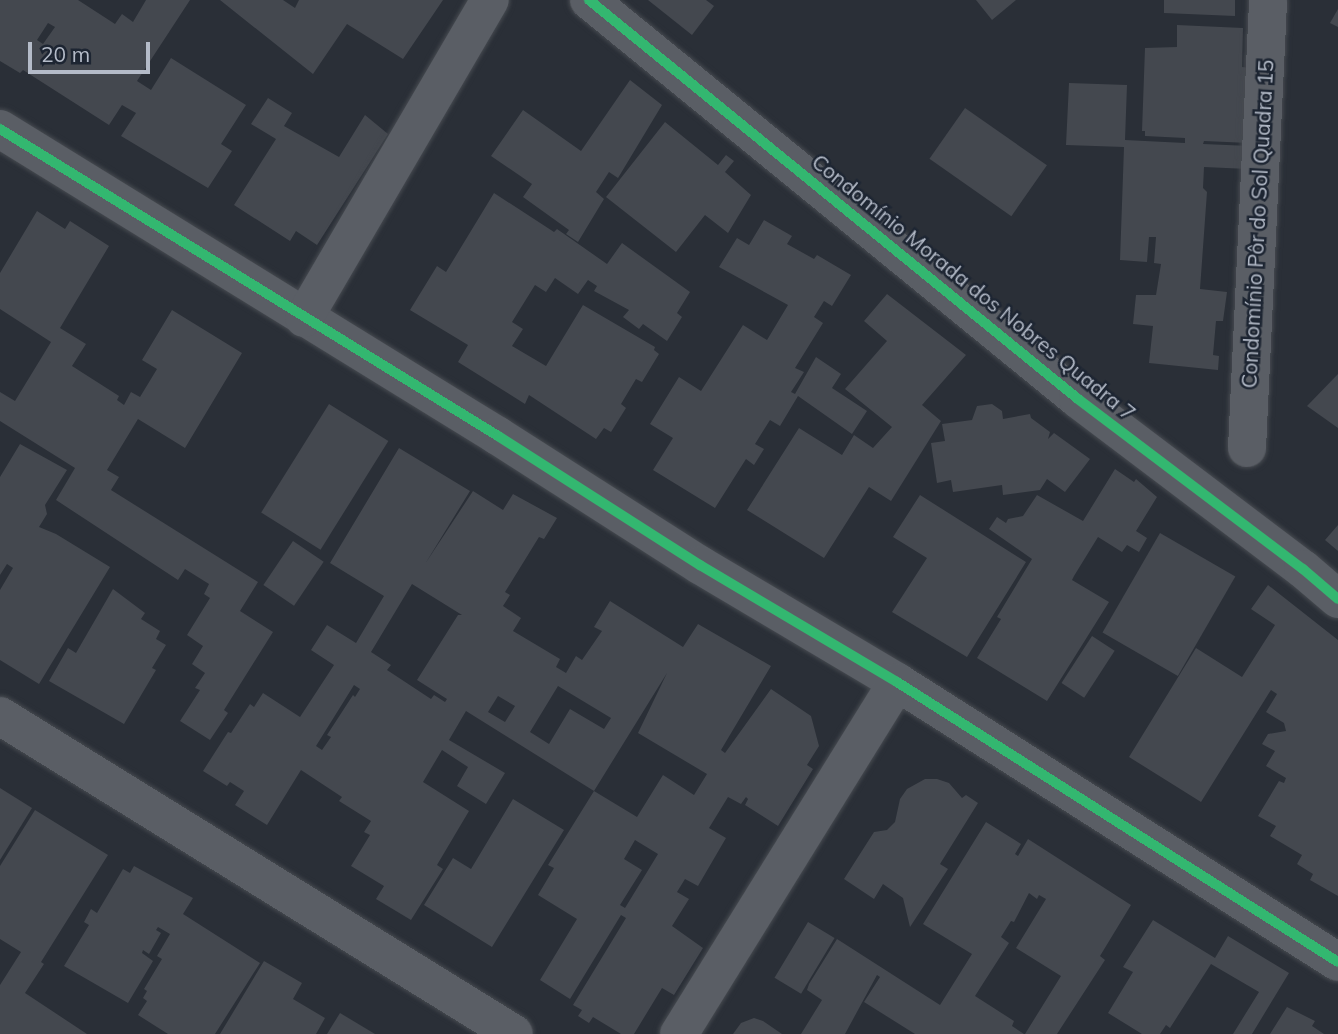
<!DOCTYPE html>
<meta charset="utf-8">
<style>
body{margin:0}
#map{position:relative;width:1338px;height:1034px;overflow:hidden;background:#2a2f37;font-family:Mulish,sans-serif}
div>[style]{position:absolute}
[style*='--x']{left:calc(var(--x)*1px);top:calc(var(--y)*1px);width:calc(var(--w)*1px);rotate:calc(var(--a)*1deg)}
.building>*{inset:0;background:#44484f;transform-origin:0 0}
.roads{filter:drop-shadow(0 0 2px #464a50) drop-shadow(0 0 2px #464a50)}
.minor>*{height:38px;margin:-19px;padding:0 19px;transform-origin:19px;border-radius:19px;background:#5a5e65}
.cycleway>*{height:10px;margin:-5px;padding:0 5px;transform-origin:5px;border-radius:5px;background:#33b770}
span{translate:-50% -50%;white-space:nowrap;text-align:center;line-height:1.15;-webkit-text-stroke:5px #1d2532;paint-order:stroke}
.street-label{font-size:21px;color:#b4bbc8}
.scale{position:absolute;left:28px;top:42px;width:122px;height:32px;box-sizing:border-box;border:4px solid #b4bbc8;border-top:0;padding-left:9px;font-size:21px;line-height:24px;white-space:nowrap;color:#b4bbc8;-webkit-text-stroke:5px #1d2532;paint-order:stroke}
</style>
<div id="map">
<div class="building">
<div style="clip-path:polygon(evenodd,0 0,78px 0,115px 24px,122px 14px,133px 22px,146px 0,190px 0,137px 81px,151px 90px,171px 58px,246px 105px,221px 144px,232px 151px,208px 188px,121px 136px,136px 113px,122px 105px,109px 125px,23px 70px,20px 73px,0 61px,0 0,48px 23px,55px 27px,43px 44px,37px 40px,48px 23px)"></div>
<div style="clip-path:polygon(220px 0,283px 0,295px 8px,299px 0,443px 0,403px 59px,347px 24px,313px 74px)"></div>
<div style="clip-path:polygon(648px 0,706px 0,714px 6px,692px 35px)"></div>
<div style="clip-path:polygon(976px 0,1016px 0,992px 20px)"></div>
<div style="clip-path:polygon(1164px 0,1235px 0,1235px 16px,1164px 13px)"></div>
<div style="clip-path:polygon(1338px 9px,1338px 27px,1330px 23px)"></div>
<div style="clip-path:polygon(1177px 25px,1243px 28px,1242px 67px,1252px 68px,1249px 143px,1204px 141px,1203px 144px,1250px 146px,1248px 169px,1204px 167px,1203px 188px,1207px 192px,1200px 289px,1227px 292px,1223px 321px,1216px 321px,1213px 355px,1219px 356px,1218px 370px,1149px 363px,1153px 326px,1133px 324px,1136px 295px,1156px 295px,1161px 264px,1154px 263px,1156px 237px,1149px 237px,1147px 262px,1120px 260px,1124px 147px,1066px 145px,1069px 83px,1127px 85px,1125px 140px,1185px 143px,1185px 138px,1145px 136px,1145px 131px,1142px 131px,1145px 48px,1177px 47px)"></div>
<div style="clip-path:polygon(630px 80px,662px 105px,618px 178px,609px 172px,596px 192px,604px 199px,578px 242px,566px 234px,569px 230px,523px 197px,532px 184px,491px 156px,523px 110px,581px 151px)"></div>
<div style="clip-path:polygon(268px 98px,292px 113px,284px 126px,339px 157px,365px 115px,388px 134px,317px 245px,296px 231px,290px 241px,234px 205px,276px 139px,251px 124px)"></div>
<div style="left:965px;top:108px;width:100px;height:62px;rotate:35deg"></div>
<div style="clip-path:polygon(665px 122px,718px 165px,726px 155px,734px 161px,725px 172px,751px 195px,728px 233px,705px 215px,676px 252px,606px 197px)"></div>
<div style="clip-path:polygon(494px 193px,554px 232px,557px 229px,607px 264px,622px 243px,690px 292px,677px 313px,682px 317px,667px 341px,643px 324px,639px 329px,623px 317px,629px 310px,594px 291px,597px 286px,588px 280px,578px 294px,555px 278px,546px 292px,535px 285px,512px 322px,523px 329px,512px 346px,546px 366px,583px 305px,655px 347px,654px 350px,659px 354px,642px 382px,636px 379px,621px 404px,626px 408px,611px 432px,604px 428px,596px 439px,529px 395px,525px 404px,458px 362px,468px 345px,410px 310px,437px 266px,446px 272px)"></div>
<div style="clip-path:polygon(37px 211px,65px 229px,70px 221px,109px 246px,60px 328px,86px 344px,72px 366px,119px 396px,117px 400px,124px 405px,131px 392px,140px 397px,157px 369px,142px 360px,172px 310px,242px 353px,185px 448px,138px 419px,107px 470px,119px 477px,111px 490px,258px 582px,240px 611px,273px 632px,224px 710px,228px 713px,210px 740px,180px 721px,200px 690px,195px 688px,205px 673px,192px 664px,203px 646px,187px 635px,210px 598px,204px 594px,209px 584px,185px 569px,178px 580px,56px 500px,75px 468px,0 421px,0 392px,15px 401px,51px 342px,0 309px,0 273px)"></div>
<div style="clip-path:polygon(764px 220px,792px 236px,787px 244px,814px 259px,817px 255px,851px 275px,832px 306px,824px 301px,814px 317px,823px 323px,795px 368px,804px 372px,791px 392px,795px 394px,816px 357px,841px 374px,832px 388px,867px 411px,852px 434px,798px 396px,780px 426px,770px 420px,755px 444px,764px 449px,754px 465px,746px 459px,715px 508px,653px 470px,673px 438px,650px 424px,679px 377px,701px 391px,743px 325px,767px 340px,788px 305px,719px 267px,737px 238px,749px 245px)"></div>
<div style="clip-path:polygon(887px 294px,966px 355px,922px 405px,941px 421px,891px 501px,869px 487px,824px 558px,747px 510px,799px 428px,842px 455px,854px 435px,873px 448px,892px 427px,845px 389px,887px 341px,864px 321px)"></div>
<div style="clip-path:polygon(1338px 374px,1338px 428px,1307px 406px)"></div>
<div style="left:329px;top:404px;width:70px;height:128px;rotate:32deg"></div>
<div style="clip-path:polygon(992px 404px,1002px 411px,1003px 419px,1030px 414px,1031px 418px,1050px 432px,1048px 439px,1054px 433px,1090px 459px,1065px 492px,1047px 479px,1040px 490px,1003px 495px,1002px 485px,953px 492px,951px 480px,937px 483px,931px 443px,945px 441px,942px 424px,972px 420px,977px 406px)"></div>
<div style="clip-path:polygon(20px 444px,67px 470px,45px 505px,47px 514px,39px 527px,56px 534px,110px 567px,39px 684px,0 660px,0 590px,13px 568px,7px 564px,0 575px,0 477px)"></div>
<div style="clip-path:polygon(evenodd,399px 448px,470px 491px,425px 564px,473px 491px,503px 510px,513px 494px,557px 518px,544px 539px,539px 537px,505px 592px,510px 595px,503px 606px,521px 618px,513px 631px,560px 659px,556px 667px,566px 673px,576px 656px,582px 660px,602px 631px,594px 627px,610px 601px,683px 647px,698px 624px,771px 666px,721px 750px,725px 753px,771px 689px,811px 716px,819px 746px,807px 765px,813px 769px,778px 826px,745px 805px,748px 799px,746px 797px,741px 804px,728px 797px,709px 828px,726px 838px,698px 886px,685px 879px,677px 892px,689px 899px,672px 926px,703px 948px,674px 995px,662px 988px,634px 1034px,621px 1034px,593px 1017px,589px 1023px,578px 1016px,582px 1010px,573px 1005px,626px 918px,621px 915px,570px 999px,540px 980px,577px 919px,538px 895px,554px 868px,548px 865px,594px 791px,466px 711px,449px 740px,505px 773px,486px 804px,457px 786px,468px 767px,442px 750px,423px 782px,469px 811px,437px 865px,443px 869px,411px 920px,376px 899px,384px 886px,351px 866px,370px 835px,364px 832px,371px 821px,339px 801px,342px 797px,301px 770px,267px 825px,235px 805px,244px 791px,230px 782px,227px 786px,203px 771px,228px 732px,231px 733px,250px 704px,254px 707px,263px 693px,300px 717px,334px 665px,311px 650px,327px 625px,356px 643px,384px 596px,330px 563px,399px 448px,412px 584px,462px 615px,458px 615px,417px 680px,447px 699px,445px 702px,434px 695px,431px 699px,387px 670px,391px 665px,371px 652px,412px 584px,399px 448px,667px 673px,638px 733px,707px 774px,694px 795px,663px 775px,637px 817px,594px 791px,667px 673px,399px 448px,354px 685px,360px 689px,355px 697px,353px 695px,327px 735px,331px 737px,322px 750px,316px 746px,354px 685px,399px 448px,558px 686px,611px 718px,604px 729px,570px 709px,549px 744px,530px 732px,558px 686px,399px 448px,498px 696px,515px 706px,505px 722px,488px 712px,498px 696px,399px 448px,635px 840px,658px 854px,625px 908px,620px 905px,642px 870px,624px 859px,635px 840px)"></div>
<div style="clip-path:polygon(1115px 469px,1134px 482px,1136px 479px,1157px 497px,1136px 531px,1147px 538px,1139px 552px,1127px 545px,1122px 552px,1098px 537px,1074px 576px,1072px 580px,1109px 602px,1047px 701px,977px 658px,1001px 619px,997px 617px,1032px 559px,989px 529px,997px 517px,1006px 523px,1008px 519px,1023px 516px,1037px 495px,1083px 521px)"></div>
<div style="clip-path:polygon(920px 495px,1026px 562px,967px 657px,892px 612px,927px 558px,893px 537px)"></div>
<div style="clip-path:polygon(1338px 525px,1338px 551px,1325px 540px)"></div>
<div style="left:1160px;top:533px;width:87px;height:115px;rotate:30deg"></div>
<div style="left:293px;top:541px;width:37px;height:53px;rotate:34deg"></div>
<div style="clip-path:polygon(1268px 585px,1338px 640px,1338px 896px,1310px 880px,1313px 874px,1297px 864px,1302px 855px,1270px 836px,1276px 826px,1258px 816px,1279px 781px,1284px 783px,1286px 778px,1266px 766px,1275px 751px,1262px 744px,1268px 734px,1286px 731px,1284px 723px,1266px 712px,1277px 694px,1271px 690px,1269px 693px,1201px 802px,1129px 757px,1196px 648px,1242px 677px,1275px 625px,1251px 609px)"></div>
<div style="clip-path:polygon(113px 589px,145px 613px,141px 619px,160px 631px,156px 639px,166px 645px,152px 668px,156px 670px,124px 724px,49px 681px,68px 648px,76px 653px)"></div>
<div style="left:1092px;top:636px;width:27px;height:56px;rotate:33deg"></div>
<div style="clip-path:polygon(925px 779px,937px 779px,949px 783px,962px 798px,966px 795px,978px 803px,940px 864px,948px 869px,910px 927px,903px 898px,883px 884px,874px 899px,844px 879px,874px 832px,887px 830px,895px 822px,900px 799px,907px 789px)"></div>
<div style="clip-path:polygon(0 788px,32px 808px,0 860px)"></div>
<div style="clip-path:polygon(513px 799px,564px 830px,492px 947px,424px 905px,453px 858px,471px 869px)"></div>
<div style="clip-path:polygon(35px 810px,108px 855px,41px 962px,44px 964px,25px 993px,87px 1034px,0 1034px,0 985px,21px 952px,0 939px,0 866px)"></div>
<div style="clip-path:polygon(986px 822px,1021px 844px,1015px 854px,1018px 856px,1028px 839px,1131px 905px,1100px 956px,1105px 960px,1057px 1034px,1025px 1034px,1061px 976px,1016px 948px,1046px 899px,1039px 895px,1037px 899px,1029px 893px,1014px 922px,1011px 921px,1001px 937px,1009px 943px,975px 996px,1014px 1021px,1012px 1026px,1024px 1034px,915px 1034px,864px 1002px,880px 977px,877px 975px,845px 1034px,801px 1034px,822px 1000px,807px 990px,809px 984px,837px 939px,940px 1005px,972px 954px,923px 924px)"></div>
<div style="clip-path:polygon(134px 866px,193px 898px,183px 914px,260px 963px,215px 1034px,168px 1034px,138px 1015px,147px 1001px,143px 998px,147px 991px,144px 989px,162px 959px,157px 956px,170px 934px,158px 927px,156px 930px,161px 933px,149px 954px,143px 950px,142px 953px,153px 961px,128px 1003px,64px 966px,89px 925px,84px 922px,91px 909px,97px 913px,123px 869px,130px 873px)"></div>
<div style="clip-path:polygon(1153px 920px,1215px 958px,1228px 936px,1289px 973px,1252px 1034px,1233px 1034px,1259px 992px,1211px 964px,1170px 1028px,1166px 1025px,1160px 1034px,1142px 1034px,1108px 1013px,1133px 972px,1123px 967px)"></div>
<div style="left:808px;top:922px;width:31px;height:65px;rotate:31deg"></div>
<div style="clip-path:polygon(264px 961px,302px 983px,293px 999px,325px 1018px,316px 1034px,220px 1034px)"></div>
<div style="clip-path:polygon(1287px 1007px,1315px 1021px,1312px 1026px,1324px 1034px,1270px 1034px)"></div>
<div style="clip-path:polygon(340px 1013px,375px 1034px,327px 1034px)"></div>
<div style="clip-path:polygon(754px 1018px,763px 1021px,782px 1034px,733px 1034px,741px 1023px)"></div>
</div>
<div class="roads">
<div class="minor">
<div style="--x:589;--y:0;--w:631;--a:39.21"></div>
<div style="--x:1078;--y:399;--w:282;--a:37.1"></div>
<div style="--x:1303;--y:569;--w:46;--a:40.6"></div>
<div style="--x:0;--y:129;--w:585;--a:31.65"></div>
<div style="--x:498;--y:436;--w:240;--a:32.6"></div>
<div style="--x:700;--y:565;--w:229;--a:30.7"></div>
<div style="--x:897;--y:682;--w:522;--a:32.41"></div>
<div style="--x:304;--y:318;--w:368;--a:-59.7"></div>
<div style="--x:1247;--y:448;--w:448;--a:-87.3"></div>
<div style="--x:0;--y:716;--w:604;--a:31.74"></div>
<div style="--x:679;--y:1034;--w:414;--a:-58.2"></div>
</div>
</div>
<div class="cycleway">
<div style="--x:589;--y:0;--w:631;--a:39.21"></div>
<div style="--x:1078;--y:399;--w:282;--a:37.1"></div>
<div style="--x:1303;--y:569;--w:46;--a:40.6"></div>
<div style="--x:0;--y:129;--w:585;--a:31.65"></div>
<div style="--x:498;--y:436;--w:240;--a:32.6"></div>
<div style="--x:700;--y:565;--w:229;--a:30.7"></div>
<div style="--x:897;--y:682;--w:522;--a:32.41"></div>
</div>
<div class="street-label">
<span style="left:1257px;top:224px;rotate:-87deg">Condomínio Pôr do Sol Quadra 15</span>
<span style="left:974px;top:287px;rotate:39deg">Condomínio Morada dos Nobres Quadra 7</span>
</div>
<div class="scale">20 m</div>
</div>
